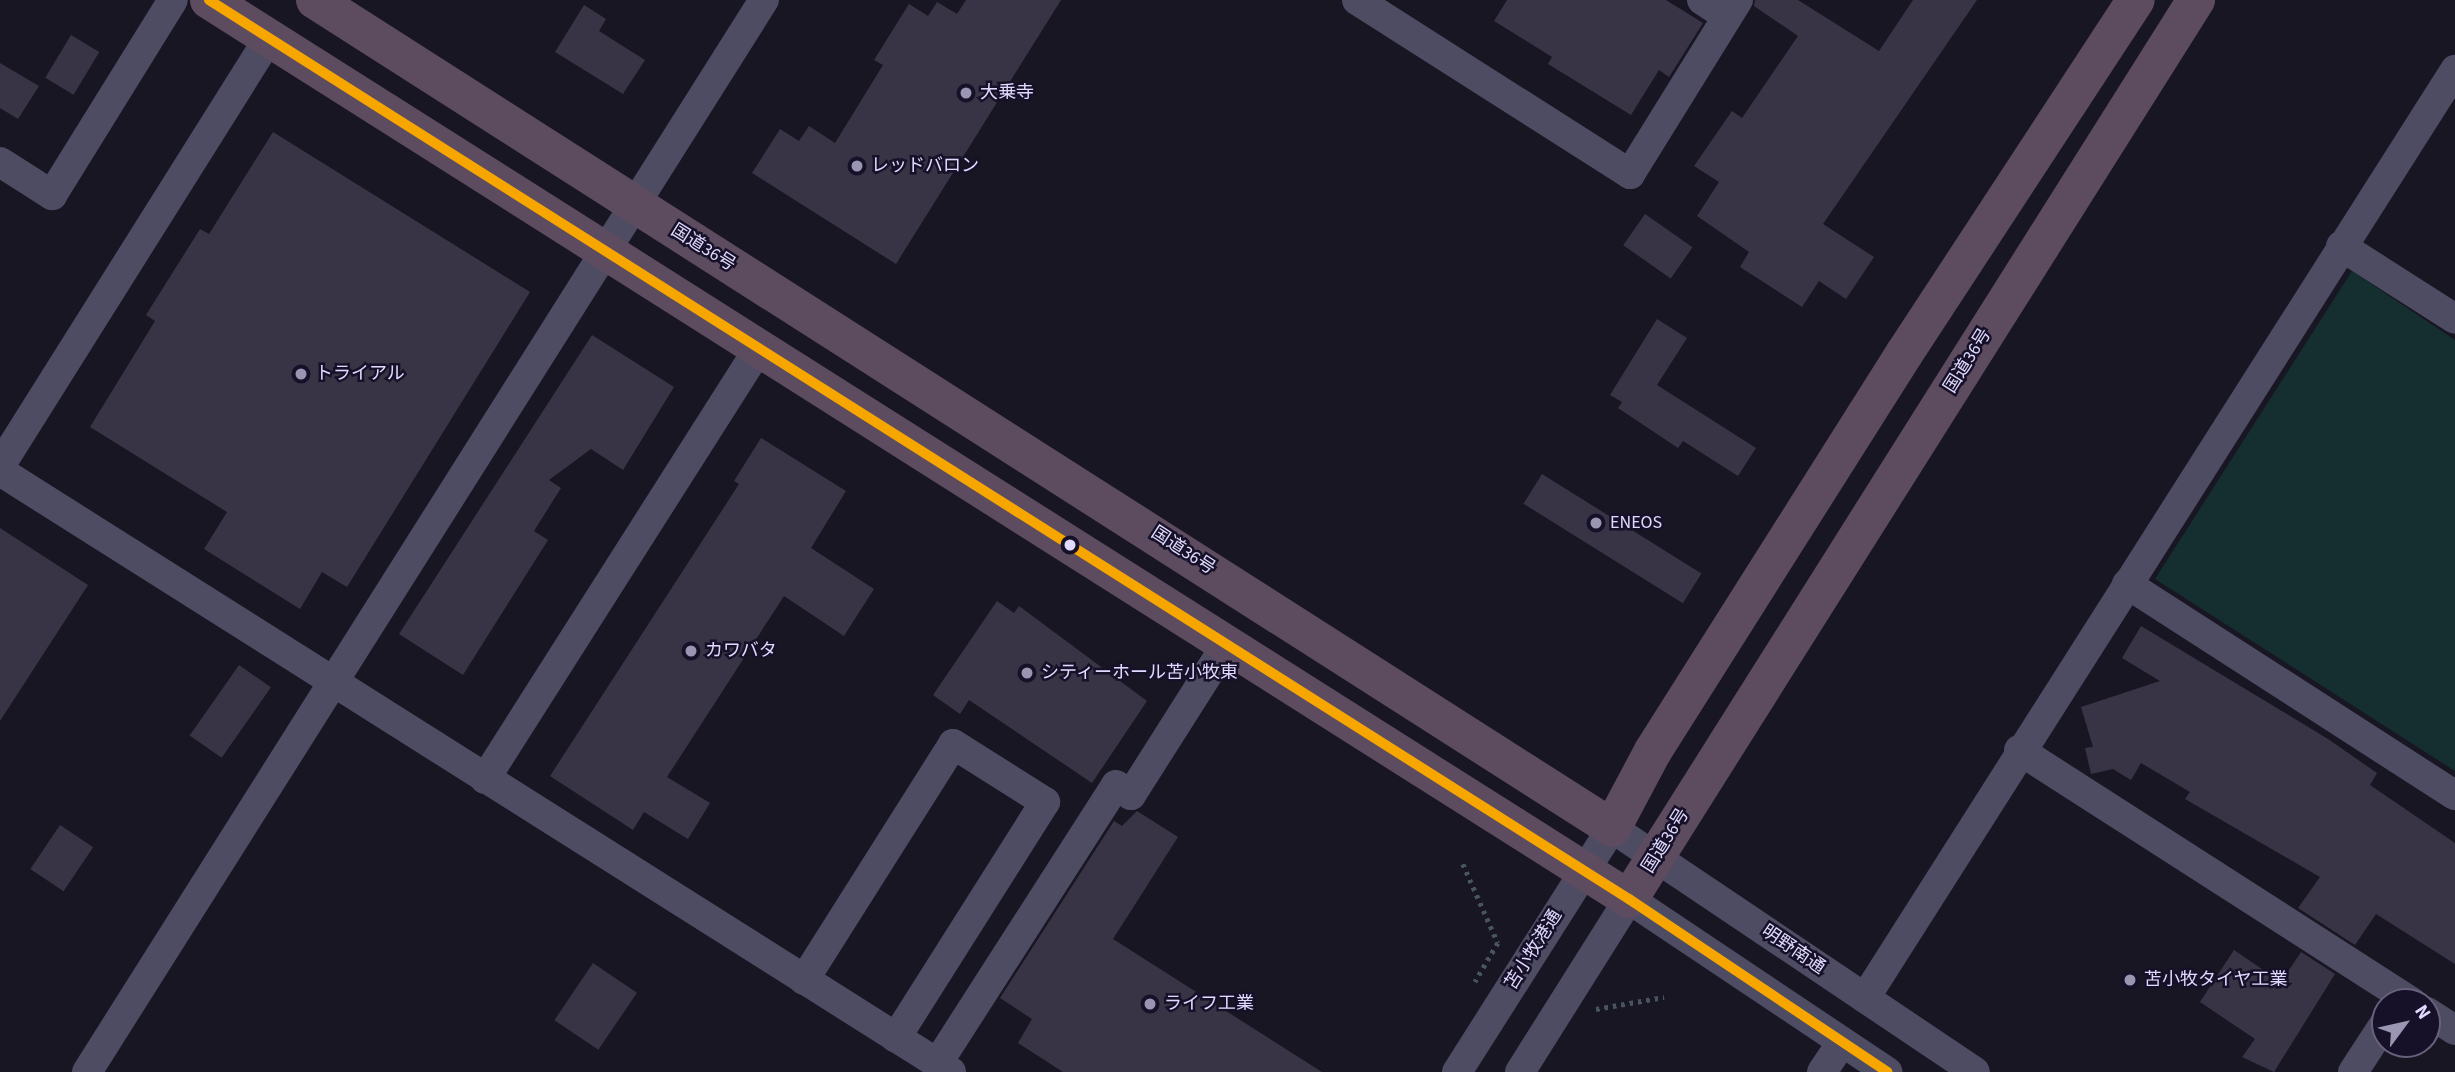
<!DOCTYPE html>
<meta charset="utf-8">
<style>
body{margin:0}
#map{position:relative;width:2455px;height:1072px;overflow:hidden;background:#191623;font-family:"Source Sans 3","Noto Sans JP",sans-serif}
div>[style]{position:absolute}
[style*='--x']{left:calc(var(--x)*1px);top:calc(var(--y)*1px);width:calc(var(--w)*1px);rotate:calc(var(--a)*1deg)}
.green>*{inset:0;background:#152e30}
.building>*{inset:0;background:#383445;transform-origin:0 0}
.path>*{height:4.5px;margin-top:-2.25px;transform-origin:0;background:repeating-linear-gradient(90deg,#495463 0 3.5px,transparent 0 8.5px)}
.minor>*{height:30px;margin:-15px;padding:0 15px;transform-origin:15px;border-radius:15px;background:#4e4c63}
.highway>*{height:38px;margin:-19px;padding:0 19px;transform-origin:19px;border-radius:19px;background:#5d4c60}
.bus-1>*{height:10px;margin:-5px;padding:0 5px;transform-origin:5px;border-radius:5px;background:#f7a600}
.dots>*{width:19px;height:19px;translate:-50% -50%;box-sizing:border-box;border:4px solid #161128;border-radius:50%}
span{translate:-50% -50%;white-space:nowrap;text-align:center;line-height:1.15;-webkit-text-stroke:5px #161128;paint-order:stroke}
.poi-label{font-size:18px;color:#e0dafe}
.left{translate:0 -50%;text-align:left}
.street-label{font-size:18px;color:#e0dafe}
.north{position:absolute;left:2371px;top:988px;width:70px;height:70px;box-sizing:border-box;background:#161128;border:2px solid #67617e;border-radius:50%;rotate:57deg;font-size:19px;font-weight:700;line-height:28px;text-align:center;color:#e0dafe}
.north::after{content:'';display:block;margin:auto;width:24px;height:32px;background:#9a95b1;clip-path:polygon(50% 0,100% 100%,50% 72%,0 100%)}
</style>
<div id="map">
<div class="green">
<div style="clip-path:polygon(2352px 271px,2455px 340px,2455px 771px,2155px 579px)"></div>
</div>
<div class="building">
<div style="clip-path:polygon(966px 0,1061px 0,896px 264px,752px 173px,780px 129px,799px 141px,809px 126px,835px 143px,883px 65px,874px 60px,909px 4px,928px 16px,937px 2px,957px 14px)"></div>
<div style="clip-path:polygon(1507px 0,1666px 0,1703px 23px,1669px 77px,1659px 70px,1631px 115px,1548px 64px,1552px 57px,1494px 21px)"></div>
<div style="clip-path:polygon(1755px 0,1798px 0,1879px 51px,1913px 0,1977px 0,1823px 224px,1874px 257px,1846px 299px,1819px 281px,1802px 307px,1740px 267px,1749px 252px,1697px 216px,1719px 182px,1694px 166px,1732px 111px,1742px 118px,1798px 36px,1754px 6px)"></div>
<div style="clip-path:polygon(584px 5px,606px 19px,599px 31px,645px 60px,623px 94px,555px 52px)"></div>
<div style="left:71px;top:35px;width:33px;height:50px;rotate:31deg"></div>
<div style="clip-path:polygon(0 63px,39px 86px,18px 119px,0 108px)"></div>
<div style="clip-path:polygon(273px 132px,530px 292px,347px 587px,322px 572px,300px 609px,204px 549px,227px 512px,90px 427px,155px 321px,146px 315px,200px 229px,209px 234px)"></div>
<div style="left:1645px;top:214px;width:58px;height:38px;rotate:35deg"></div>
<div style="clip-path:polygon(1657px 319px,1687px 338px,1657px 385px,1756px 448px,1738px 476px,1683px 441px,1678px 448px,1618px 408px,1622px 402px,1610px 395px)"></div>
<div style="clip-path:polygon(592px 335px,674px 387px,623px 470px,591px 449px,549px 480px,561px 488px,534px 531px,548px 540px,463px 675px,399px 634px)"></div>
<div style="clip-path:polygon(761px 438px,846px 491px,811px 548px,874px 589px,844px 636px,784px 596px,667px 777px,710px 803px,688px 839px,644px 812px,633px 830px,550px 776px,739px 484px,734px 481px)"></div>
<div style="left:1542px;top:474px;width:188px;height:35px;rotate:32deg"></div>
<div style="clip-path:polygon(0 528px,88px 585px,0 721px)"></div>
<div style="clip-path:polygon(997px 601px,1014px 613px,1019px 606px,1147px 701px,1092px 783px,969px 700px,960px 714px,933px 695px)"></div>
<div style="clip-path:polygon(2141px 626px,2328px 739px,2377px 773px,2370px 785px,2455px 843px,2455px 964px,2376px 914px,2355px 945px,2298px 908px,2320px 877px,2185px 799px,2190px 792px,2141px 763px,2131px 780px,2113px 769px,2091px 774px,2085px 748px,2093px 747px,2081px 707px,2160px 681px,2122px 658px)"></div>
<div style="left:239px;top:665px;width:39px;height:86px;rotate:35deg"></div>
<div style="clip-path:polygon(1137px 811px,1178px 837px,1113px 939px,1322px 1072px,1063px 1072px,1018px 1043px,1032px 1019px,1000px 998px,1114px 821px,1122px 826px)"></div>
<div style="left:60px;top:825px;width:40px;height:53px;rotate:34deg"></div>
<div style="clip-path:polygon(2234px 950px,2281px 982px,2301px 952px,2335px 974px,2274px 1072px,2242px 1057px,2255px 1039px,2200px 1002px)"></div>
<div style="left:593px;top:963px;width:53px;height:69px;rotate:34deg"></div>
</div>
<div class="path">
<div style="--x:1463;--y:864;--w:86;--a:66.1"></div>
<div style="--x:1498;--y:943;--w:45;--a:120.5"></div>
<div style="--x:1596;--y:1009;--w:69;--a:-10"></div>
</div>
<div class="minor">
<div style="--x:1357;--y:0;--w:324;--a:32.5"></div>
<div style="--x:1630;--y:174;--w:205;--a:-58.2"></div>
<div style="--x:1702;--y:0;--w:30;--a:33"></div>
<div style="--x:0;--y:162;--w:62;--a:32.4"></div>
<div style="--x:52;--y:195;--w:229;--a:-58.2"></div>
<div style="--x:2341;--y:246;--w:135;--a:32.6"></div>
<div style="--x:0;--y:466;--w:506;--a:-57.85"></div>
<div style="--x:0;--y:471;--w:1125;--a:32.29"></div>
<div style="--x:2127;--y:584;--w:390;--a:32.8"></div>
<div style="--x:2019;--y:750;--w:466;--a:32.7"></div>
<div style="--x:485;--y:779;--w:511;--a:-57.55"></div>
<div style="--x:804;--y:980;--w:279;--a:-57.7"></div>
<div style="--x:953;--y:744;--w:109;--a:32.2"></div>
<div style="--x:1045;--y:802;--w:279;--a:122.3"></div>
<div style="--x:1865;--y:998;--w:1100;--a:-57.55"></div>
<div style="--x:2427;--y:1012;--w:33;--a:33"></div>
<div style="--x:937;--y:1064;--w:331;--a:-57.3"></div>
<div style="--x:1116;--y:785;--w:18;--a:34"></div>
<div style="--x:1131;--y:795;--w:179;--a:-57.6"></div>
<div style="--x:87;--y:1072;--w:1268;--a:-57.73"></div>
<div style="--x:1457;--y:1072;--w:289;--a:-57.6"></div>
<div style="--x:1612;--y:828;--w:437;--a:33.9"></div>
<div style="--x:1520;--y:1072;--w:204;--a:-57.8"></div>
<div style="--x:1629;--y:899;--w:311;--a:33.8"></div>
<div style="--x:1822;--y:1072;--w:36;--a:-56"></div>
<div style="--x:2353;--y:1072;--w:59;--a:-56.9"></div>
</div>
<div class="highway">
<div style="--x:209;--y:0;--w:1681;--a:32.34"></div>
<div style="--x:1629;--y:899;--w:1063;--a:-57.76"></div>
<div style="--x:315;--y:0;--w:1539;--a:32.55"></div>
<div style="--x:1612;--y:828;--w:87;--a:-62"></div>
<div style="--x:1653;--y:751;--w:470;--a:-57.7"></div>
<div style="--x:1904;--y:354;--w:423;--a:-56.8"></div>
</div>
<div class="bus-1">
<div style="--x:209;--y:0;--w:1681;--a:32.34"></div>
<div style="--x:1629;--y:899;--w:311;--a:33.8"></div>
</div>
<div class="dots">
<div style="left:966px;top:93px;background:#9a95b1"></div>
<div style="left:857px;top:166px;background:#9a95b1"></div>
<div style="left:301px;top:374px;background:#9a95b1"></div>
<div style="left:1596px;top:523px;background:#9a95b1"></div>
<div style="left:1070px;top:545px;background:#e0dafe"></div>
<div style="left:691px;top:651px;background:#9a95b1"></div>
<div style="left:1027px;top:673px;background:#9a95b1"></div>
<div style="left:2130px;top:980px;background:#9a95b1"></div>
<div style="left:1150px;top:1004px;background:#9a95b1"></div>
</div>
<div class="poi-label">
<span class="left" style="left:980px;top:93px">大乗寺</span>
<span class="left" style="left:871px;top:166px">レッドバロン</span>
<span class="left" style="left:315px;top:374px">トライアル</span>
<span class="left" style="left:1610px;top:523px">ENEOS</span>
<span class="left" style="left:705px;top:651px">カワバタ</span>
<span class="left" style="left:1041px;top:673px">シティーホール苫小牧東</span>
<span class="left" style="left:2144px;top:980px">苫小牧タイヤ工業</span>
<span class="left" style="left:1164px;top:1004px">ライフ工業</span>
</div>
<div class="street-label">
<span style="left:703px;top:248px;rotate:32deg">国道36号</span>
<span style="left:1968px;top:361px;rotate:-58deg">国道36号</span>
<span style="left:1183px;top:551px;rotate:33deg">国道36号</span>
<span style="left:1666px;top:841px;rotate:-58deg">国道36号</span>
<span style="left:1534px;top:950px;rotate:-58deg">苫小牧港通</span>
<span style="left:1793px;top:950px;rotate:34deg">明野南通</span>
</div>
<div class="north">N</div>
</div>
